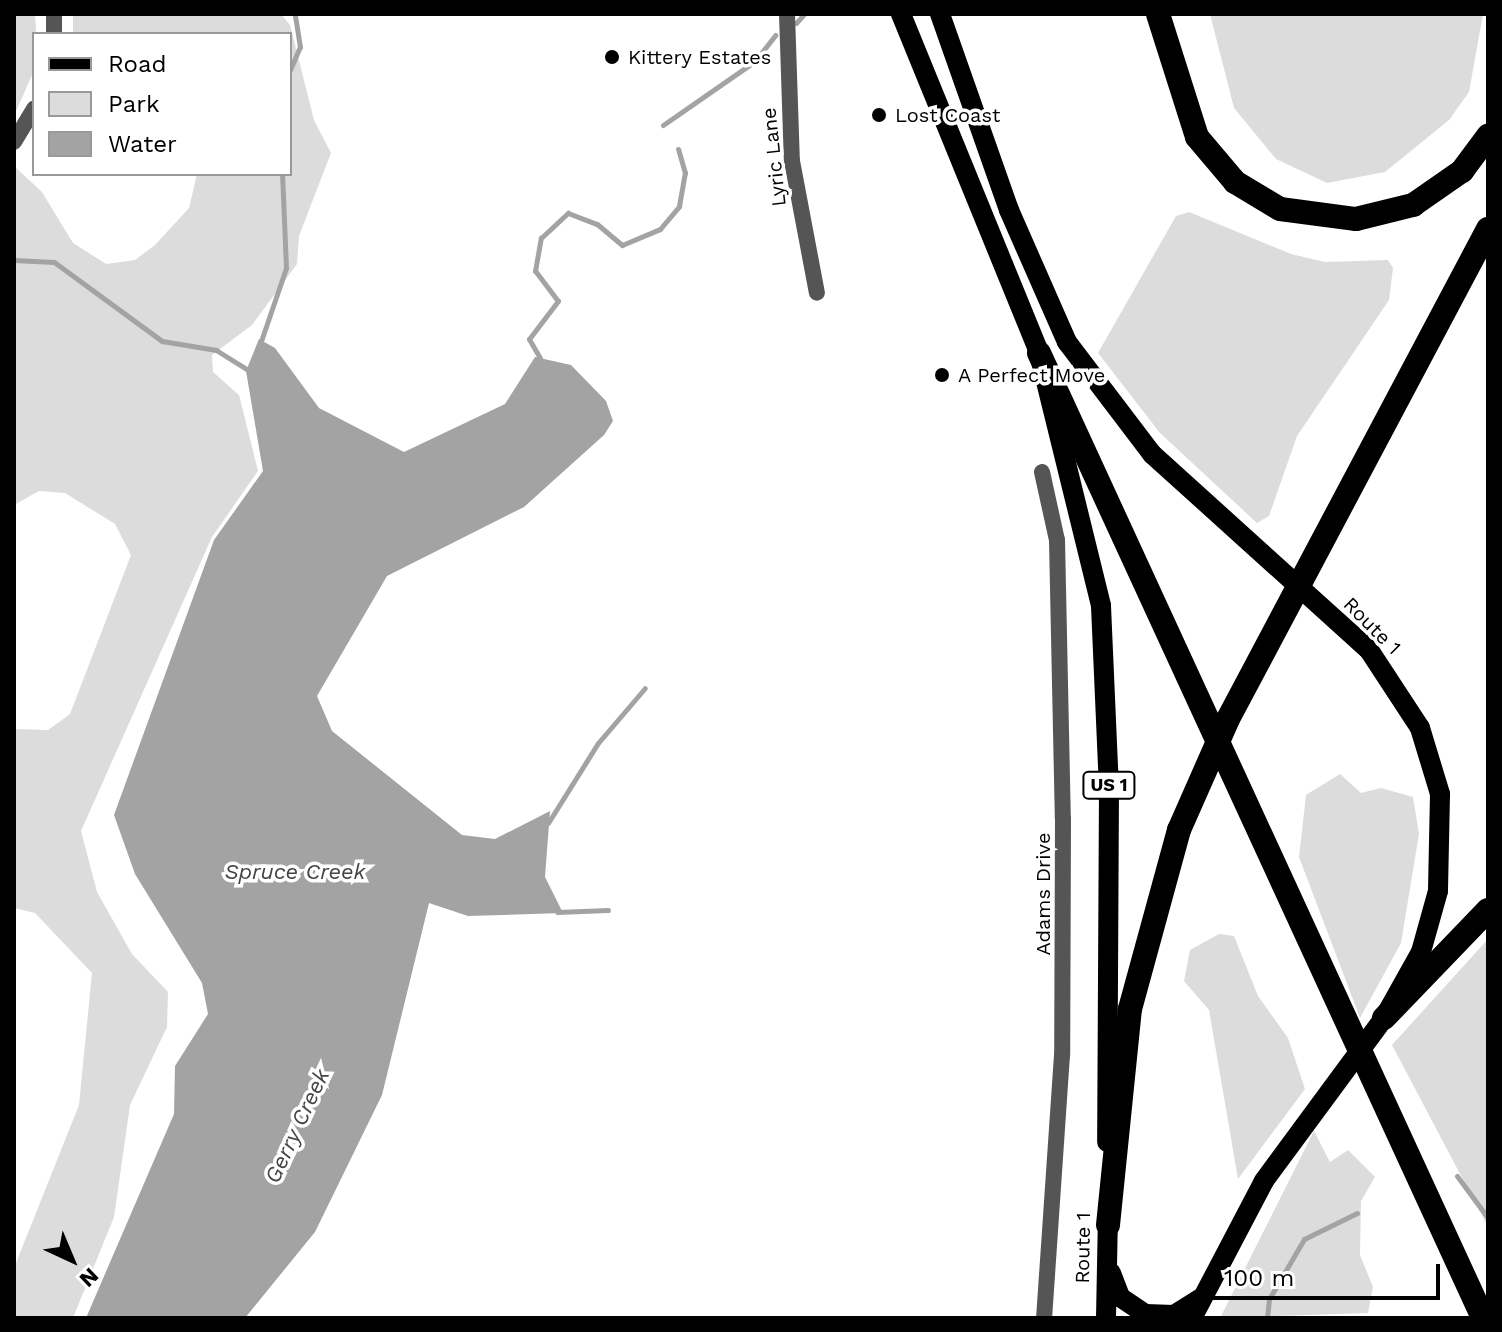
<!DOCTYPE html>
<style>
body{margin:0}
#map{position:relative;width:1502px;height:1332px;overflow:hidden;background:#fff;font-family:"Work Sans",sans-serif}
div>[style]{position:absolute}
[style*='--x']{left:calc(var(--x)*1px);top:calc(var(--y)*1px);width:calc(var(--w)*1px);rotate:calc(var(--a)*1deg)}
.green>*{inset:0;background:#dcdcdc}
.water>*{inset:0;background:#a3a3a3}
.stream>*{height:5px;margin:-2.5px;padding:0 2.5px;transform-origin:2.5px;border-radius:2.5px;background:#a3a3a3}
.street>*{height:16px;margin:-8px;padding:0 8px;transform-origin:8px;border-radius:8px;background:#555}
.primary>*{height:20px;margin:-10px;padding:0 10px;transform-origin:10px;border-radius:10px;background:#000}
.highway>*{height:24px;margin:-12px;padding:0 12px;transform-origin:12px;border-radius:12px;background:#000}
.dots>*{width:22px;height:22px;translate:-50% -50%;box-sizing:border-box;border:4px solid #fff;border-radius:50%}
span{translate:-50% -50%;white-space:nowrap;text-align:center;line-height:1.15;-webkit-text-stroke:7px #fff;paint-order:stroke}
.shield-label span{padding:2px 6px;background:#fff;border:2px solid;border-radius:6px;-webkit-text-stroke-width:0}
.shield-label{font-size:18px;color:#000;font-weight:700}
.poi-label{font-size:20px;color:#000}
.left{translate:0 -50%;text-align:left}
.street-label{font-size:20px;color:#000}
.water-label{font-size:22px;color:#444;font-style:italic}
.frame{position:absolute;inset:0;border:16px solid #000;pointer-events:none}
.legend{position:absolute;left:32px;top:32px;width:260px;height:144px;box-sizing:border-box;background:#fff;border:2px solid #999;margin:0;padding:10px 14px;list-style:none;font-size:24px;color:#000}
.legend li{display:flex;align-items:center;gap:16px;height:40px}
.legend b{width:40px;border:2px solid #999}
.north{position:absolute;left:32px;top:1220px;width:80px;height:80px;-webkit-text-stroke:6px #fff;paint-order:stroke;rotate:136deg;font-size:22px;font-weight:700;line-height:32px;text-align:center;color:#000}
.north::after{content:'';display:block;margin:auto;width:28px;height:36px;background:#000;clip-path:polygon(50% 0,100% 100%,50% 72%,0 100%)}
.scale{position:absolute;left:1210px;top:1264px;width:230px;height:36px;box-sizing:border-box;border:4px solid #000;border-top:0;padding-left:10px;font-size:24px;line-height:28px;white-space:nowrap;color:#000;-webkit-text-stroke:6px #fff;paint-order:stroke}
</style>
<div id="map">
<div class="green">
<div style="clip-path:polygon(14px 14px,35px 14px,36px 28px,32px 75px,14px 116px)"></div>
<div style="clip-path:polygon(73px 14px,281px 14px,290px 25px,314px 120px,331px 153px,299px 236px,297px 264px,252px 325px,212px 355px,213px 372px,239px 395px,258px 471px,212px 537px,81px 831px,97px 892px,132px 954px,168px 992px,167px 1027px,130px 1105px,114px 1217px,73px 1318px,14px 1318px,14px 1268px,79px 1105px,92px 973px,35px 913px,14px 908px,14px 729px,48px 730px,70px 714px,131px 555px,115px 524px,65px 493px,39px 491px,14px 505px,14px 166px,42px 192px,73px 243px,106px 264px,135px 260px,155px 245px,189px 208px,197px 174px,290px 174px,290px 34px,73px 34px)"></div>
<div style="clip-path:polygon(1210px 14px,1483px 14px,1469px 92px,1449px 120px,1385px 172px,1327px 183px,1276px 159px,1234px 108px)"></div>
<div style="clip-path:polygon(1189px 212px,1291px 254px,1325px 262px,1388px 260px,1393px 268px,1389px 300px,1297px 436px,1269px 516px,1257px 523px,1160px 433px,1098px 353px,1176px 216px)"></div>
<div style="clip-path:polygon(1340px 774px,1361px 793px,1381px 788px,1413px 797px,1419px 834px,1401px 943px,1360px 1018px,1299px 857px,1306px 795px)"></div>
<div style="clip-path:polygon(1219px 934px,1234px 936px,1258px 996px,1288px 1038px,1305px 1089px,1238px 1179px,1209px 1010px,1184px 981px,1190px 950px)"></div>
<div style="clip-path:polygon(1488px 939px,1488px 1227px,1392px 1045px)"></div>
<div style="clip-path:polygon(1314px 1131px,1330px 1162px,1348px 1150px,1375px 1177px,1361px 1201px,1360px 1255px,1373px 1287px,1368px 1313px,1220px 1318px)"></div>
</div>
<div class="water">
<div style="clip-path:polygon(259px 339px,275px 348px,319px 408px,404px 452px,505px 404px,535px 357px,571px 365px,606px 401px,613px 421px,604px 435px,524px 507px,387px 576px,317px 696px,332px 731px,462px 835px,495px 839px,550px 811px,545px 877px,563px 913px,468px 916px,429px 903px,382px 1095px,315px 1232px,245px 1318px,86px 1318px,174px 1114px,175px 1066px,208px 1014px,202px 983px,135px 874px,114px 815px,214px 540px,263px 471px,246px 371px)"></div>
</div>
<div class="stream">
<div style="--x:796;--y:23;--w:12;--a:-48"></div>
<div style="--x:290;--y:70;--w:25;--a:-67"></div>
<div style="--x:300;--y:47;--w:33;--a:-99"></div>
<div style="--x:663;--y:125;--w:112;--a:-34.8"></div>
<div style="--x:755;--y:61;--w:33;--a:-52"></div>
<div style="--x:14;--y:260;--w:40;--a:2.9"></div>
<div style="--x:54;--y:262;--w:134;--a:36.2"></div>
<div style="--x:162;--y:341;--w:55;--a:9.5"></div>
<div style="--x:216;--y:350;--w:39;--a:32"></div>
<div style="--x:260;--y:344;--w:80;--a:-71.1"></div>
<div style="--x:286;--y:268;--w:94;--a:-92.4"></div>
<div style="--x:540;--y:358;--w:22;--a:-120"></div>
<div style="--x:529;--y:339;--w:48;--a:-52.7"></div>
<div style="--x:558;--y:301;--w:38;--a:-127"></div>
<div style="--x:535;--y:271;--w:34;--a:-80"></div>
<div style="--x:541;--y:238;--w:37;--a:-43"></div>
<div style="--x:568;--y:213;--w:31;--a:21"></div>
<div style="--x:597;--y:224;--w:33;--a:40"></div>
<div style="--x:622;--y:245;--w:41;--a:-22.8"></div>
<div style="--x:660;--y:229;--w:30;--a:-50"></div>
<div style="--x:679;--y:206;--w:34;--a:-80"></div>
<div style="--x:685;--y:173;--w:25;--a:-106"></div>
<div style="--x:548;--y:823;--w:94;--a:-58"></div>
<div style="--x:598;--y:743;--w:72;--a:-49.5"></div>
<div style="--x:557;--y:912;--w:51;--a:-2.2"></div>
<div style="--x:1457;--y:1176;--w:52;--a:53.6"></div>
<div style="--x:1267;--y:1318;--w:19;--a:-84"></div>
<div style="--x:1269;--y:1299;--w:69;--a:-59.7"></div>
<div style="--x:1304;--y:1239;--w:59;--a:-26.1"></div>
</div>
<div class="street">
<div style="--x:787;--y:14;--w:147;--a:88.1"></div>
<div style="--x:792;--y:161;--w:134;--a:79.3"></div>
<div style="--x:54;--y:34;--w:20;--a:-90"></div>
<div style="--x:14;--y:142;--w:39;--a:-59"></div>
<div style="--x:1042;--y:472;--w:70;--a:77.6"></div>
<div style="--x:1057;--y:540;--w:279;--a:88.8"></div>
<div style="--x:1063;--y:819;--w:236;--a:90.2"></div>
<div style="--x:1062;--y:1055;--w:264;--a:93.9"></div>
</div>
<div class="primary">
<div style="--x:901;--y:14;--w:366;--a:67.8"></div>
<div style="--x:1039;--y:353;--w:260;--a:76.2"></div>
<div style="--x:1101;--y:606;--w:181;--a:87.5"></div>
<div style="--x:1109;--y:787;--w:355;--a:90.3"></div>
<div style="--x:940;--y:14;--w:208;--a:70.6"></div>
<div style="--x:1009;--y:210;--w:144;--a:66.3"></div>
<div style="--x:1067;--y:342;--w:141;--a:52.8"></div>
<div style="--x:1152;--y:454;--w:292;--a:42.1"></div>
<div style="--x:1369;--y:650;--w:93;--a:56.8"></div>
<div style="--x:1420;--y:728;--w:69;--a:73.1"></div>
<div style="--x:1440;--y:794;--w:97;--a:91.2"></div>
<div style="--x:1438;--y:891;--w:63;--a:105.6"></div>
<div style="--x:1421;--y:952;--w:76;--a:119.3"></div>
<div style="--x:1384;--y:1018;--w:202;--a:126.4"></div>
<div style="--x:1264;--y:1181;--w:155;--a:117.7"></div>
<div style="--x:1111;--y:1273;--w:26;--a:69"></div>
<div style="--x:1120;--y:1297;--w:30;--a:34"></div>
<div style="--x:1145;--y:1314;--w:29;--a:2"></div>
<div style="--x:1174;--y:1315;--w:31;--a:-32"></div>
<div style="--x:1106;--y:1318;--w:108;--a:-88.9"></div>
</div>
<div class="highway">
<div style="--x:1158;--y:14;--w:129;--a:72.4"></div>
<div style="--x:1197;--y:137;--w:59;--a:49.8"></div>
<div style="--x:1235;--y:182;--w:52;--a:31"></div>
<div style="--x:1280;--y:209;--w:77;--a:7.5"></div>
<div style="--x:1356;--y:219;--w:59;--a:-13.8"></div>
<div style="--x:1413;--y:205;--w:60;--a:-34.8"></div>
<div style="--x:1462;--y:171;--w:44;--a:-53.4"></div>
<div style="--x:1039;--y:353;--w:1062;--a:65.29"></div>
<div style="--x:1384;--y:1018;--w:150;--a:-46.1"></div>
<div style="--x:1108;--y:1225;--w:217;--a:-84.2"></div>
<div style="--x:1130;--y:1009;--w:186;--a:-74.7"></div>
<div style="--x:1179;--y:830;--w:121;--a:-66.2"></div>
<div style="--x:1228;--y:719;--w:555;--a:-62.05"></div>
</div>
<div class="dots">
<div style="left:612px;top:57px;background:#000"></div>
<div style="left:879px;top:115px;background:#000"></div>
<div style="left:942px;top:375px;background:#000"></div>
</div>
<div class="shield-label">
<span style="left:1109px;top:785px">US 1</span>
</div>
<div class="poi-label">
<span class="left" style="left:628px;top:57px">Kittery Estates</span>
<span class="left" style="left:895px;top:115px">Lost Coast</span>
<span class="left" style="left:958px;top:375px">A Perfect Move</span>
</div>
<div class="street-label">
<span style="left:774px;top:157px;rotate:-96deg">Lyric Lane</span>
<span style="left:1372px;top:626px;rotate:45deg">Route 1</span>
<span style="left:1043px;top:894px;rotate:-90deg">Adams Drive</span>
<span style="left:1083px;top:1248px;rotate:-89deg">Route 1</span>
</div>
<div class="water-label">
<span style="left:295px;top:872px">Spruce Creek</span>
<span style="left:297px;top:1126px;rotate:-65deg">Gerry Creek</span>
</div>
<div class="frame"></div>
<ul class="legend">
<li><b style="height:10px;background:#000"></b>Road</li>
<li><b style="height:22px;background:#dcdcdc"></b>Park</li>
<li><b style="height:22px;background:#a3a3a3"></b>Water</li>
</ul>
<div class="north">N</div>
<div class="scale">100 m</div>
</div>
